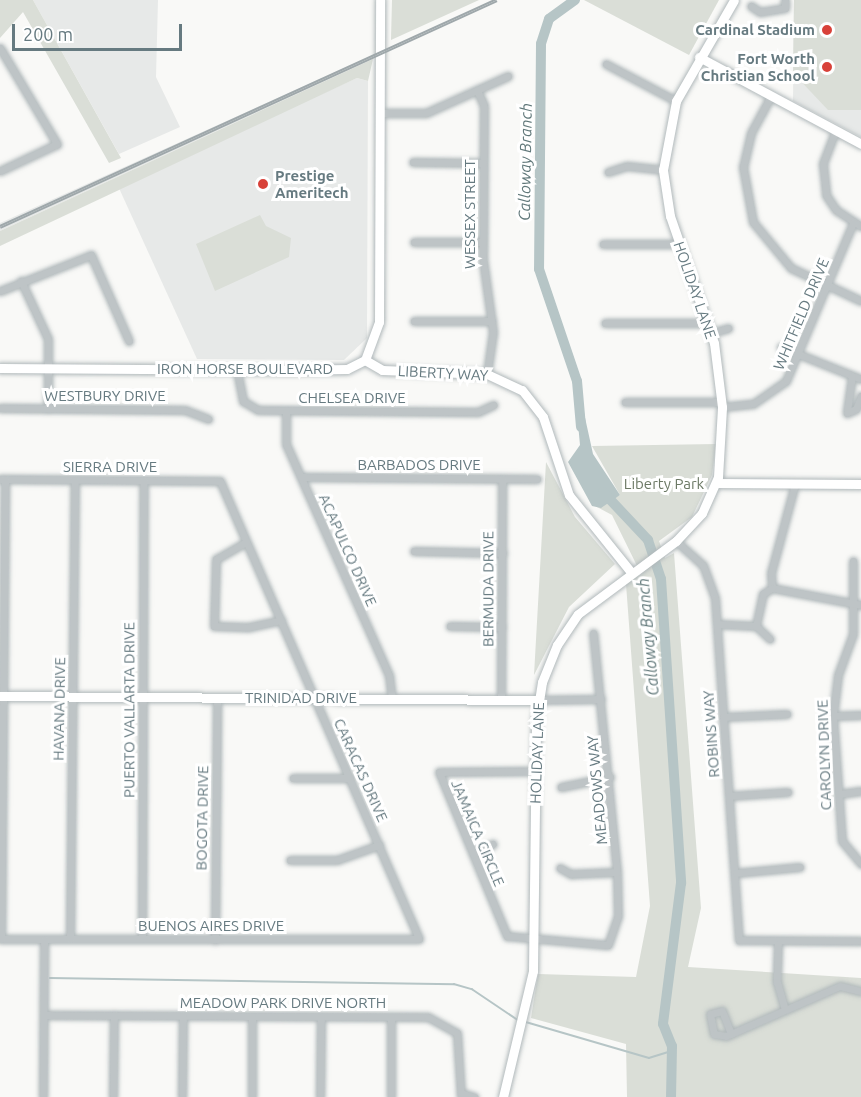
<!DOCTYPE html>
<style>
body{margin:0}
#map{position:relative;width:861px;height:1097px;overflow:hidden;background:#f9f9f7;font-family:Ubuntu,sans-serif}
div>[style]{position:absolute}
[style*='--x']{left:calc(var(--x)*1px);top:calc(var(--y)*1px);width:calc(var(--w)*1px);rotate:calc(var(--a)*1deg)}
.built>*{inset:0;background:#e7e9e8}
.green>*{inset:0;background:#daded7}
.water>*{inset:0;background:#b6c5c6}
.stream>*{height:1.5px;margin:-0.75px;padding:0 0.75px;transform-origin:0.75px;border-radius:0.75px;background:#b6c5c6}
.river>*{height:10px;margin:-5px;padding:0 5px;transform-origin:5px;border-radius:5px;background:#b6c5c6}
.roads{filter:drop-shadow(0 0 2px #b1b9bb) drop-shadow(0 0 2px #b1b9bb)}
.street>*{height:7px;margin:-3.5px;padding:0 3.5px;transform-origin:3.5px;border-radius:3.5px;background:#bec4c6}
.secondary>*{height:9px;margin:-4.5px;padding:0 4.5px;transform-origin:4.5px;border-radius:4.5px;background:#fff}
.rail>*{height:4px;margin-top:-2px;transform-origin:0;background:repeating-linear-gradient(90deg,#fff 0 4.5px,#9fa8ab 0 9px);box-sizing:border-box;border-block:2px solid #9fa8ab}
.dots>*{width:16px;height:16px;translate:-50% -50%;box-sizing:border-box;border:3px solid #fff;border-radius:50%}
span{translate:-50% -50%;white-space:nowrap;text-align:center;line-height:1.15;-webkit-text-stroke:6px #fff;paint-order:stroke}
.poi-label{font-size:15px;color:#667a80;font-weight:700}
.right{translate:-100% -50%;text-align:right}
.left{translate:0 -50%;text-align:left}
.street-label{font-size:15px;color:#667a80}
.park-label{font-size:15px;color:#6c7965}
.water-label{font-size:16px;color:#61787a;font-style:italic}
.scale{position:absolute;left:12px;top:24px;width:170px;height:27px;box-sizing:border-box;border:3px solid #667a80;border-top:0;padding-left:8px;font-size:18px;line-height:21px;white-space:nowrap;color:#667a80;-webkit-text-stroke:4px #fff;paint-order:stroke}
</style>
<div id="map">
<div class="built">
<div style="clip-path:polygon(33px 0,158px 0,156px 77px,180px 127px,119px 154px)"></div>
<div style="clip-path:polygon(794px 0,861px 0,861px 137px,793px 101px)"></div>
<div style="clip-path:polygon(373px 55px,373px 59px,0 231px,0 223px)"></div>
<div style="clip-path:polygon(357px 78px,368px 81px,367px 338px,344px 360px,197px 359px,118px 186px)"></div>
</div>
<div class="green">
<div style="clip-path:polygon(0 0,33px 0,121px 158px,109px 163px,23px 12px,0 38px)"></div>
<div style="clip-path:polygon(392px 0,479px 0,391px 40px)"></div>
<div style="clip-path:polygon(584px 0,719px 0,689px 55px)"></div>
<div style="clip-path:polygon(794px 0,861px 0,861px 110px,828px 110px,793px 73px)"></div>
<div style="clip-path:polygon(373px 59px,368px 81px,357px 78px,0 246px,0 231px)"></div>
<div style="clip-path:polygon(260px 215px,266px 226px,291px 238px,289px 257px,215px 291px,196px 244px)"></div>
<div style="clip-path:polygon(716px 444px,712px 475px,692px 517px,659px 541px,665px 558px,674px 553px,701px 908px,688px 967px,861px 978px,861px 1097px,627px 1097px,626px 1044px,531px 1018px,538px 974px,636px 977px,650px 906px,626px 584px,641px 574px,612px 515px,597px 507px,620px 495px,592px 446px)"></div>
<div style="clip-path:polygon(546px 462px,575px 517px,615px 564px,569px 607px,534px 675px)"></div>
</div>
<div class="water">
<div style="clip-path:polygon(577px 413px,584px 413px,593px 454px,620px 495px,601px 508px,592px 506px,568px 462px,580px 445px)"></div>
</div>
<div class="stream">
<div style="--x:50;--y:978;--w:404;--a:0.9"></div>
<div style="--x:454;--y:984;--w:19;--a:16"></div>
<div style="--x:472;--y:989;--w:55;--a:34"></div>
<div style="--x:526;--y:1022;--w:128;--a:16.3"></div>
<div style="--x:649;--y:1058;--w:24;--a:-17"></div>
</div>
<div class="river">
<div style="--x:575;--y:0;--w:32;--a:144"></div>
<div style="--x:549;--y:19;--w:26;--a:108"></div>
<div style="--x:541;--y:44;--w:225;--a:90.5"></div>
<div style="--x:539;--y:269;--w:118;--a:71.3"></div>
<div style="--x:577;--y:381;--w:46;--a:85"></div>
<div style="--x:603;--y:492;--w:66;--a:46.8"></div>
<div style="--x:648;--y:540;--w:41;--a:71.6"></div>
<div style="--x:661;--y:579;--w:305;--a:86.2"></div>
<div style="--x:681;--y:883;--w:142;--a:97.3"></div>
<div style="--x:663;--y:1024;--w:24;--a:68"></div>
<div style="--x:672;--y:1046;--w:51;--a:91.1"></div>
</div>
<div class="roads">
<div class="street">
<div style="--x:751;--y:6;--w:11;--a:34"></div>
<div style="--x:760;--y:12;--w:25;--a:-9"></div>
<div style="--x:785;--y:8;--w:8;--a:-90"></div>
<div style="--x:0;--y:48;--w:112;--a:59.3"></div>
<div style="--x:57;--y:144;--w:63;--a:154.7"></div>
<div style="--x:606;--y:64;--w:79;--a:27.9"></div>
<div style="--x:477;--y:90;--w:17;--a:66"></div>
<div style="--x:484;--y:106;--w:154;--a:90.4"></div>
<div style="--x:483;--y:260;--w:73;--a:82.1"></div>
<div style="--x:493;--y:332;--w:42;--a:98.1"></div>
<div style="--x:771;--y:96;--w:42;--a:118.4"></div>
<div style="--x:751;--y:133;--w:35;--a:103"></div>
<div style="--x:743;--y:167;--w:56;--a:79.7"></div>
<div style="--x:753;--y:222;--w:60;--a:50.4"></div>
<div style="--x:791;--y:268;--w:77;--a:25.2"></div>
<div style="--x:380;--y:113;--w:46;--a:0"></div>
<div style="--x:426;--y:113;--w:90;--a:-24.3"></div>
<div style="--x:835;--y:132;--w:34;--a:111"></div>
<div style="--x:823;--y:164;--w:31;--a:84"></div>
<div style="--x:826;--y:195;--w:18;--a:56"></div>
<div style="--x:836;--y:210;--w:30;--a:33"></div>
<div style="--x:413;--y:162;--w:70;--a:0.8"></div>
<div style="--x:608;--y:172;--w:20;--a:-18"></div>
<div style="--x:627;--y:166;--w:36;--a:6"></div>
<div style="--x:414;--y:242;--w:69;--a:0"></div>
<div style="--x:603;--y:244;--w:76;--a:0"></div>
<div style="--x:21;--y:281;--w:64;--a:65"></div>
<div style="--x:48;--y:339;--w:70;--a:90"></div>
<div style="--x:0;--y:291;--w:98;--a:-21.6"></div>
<div style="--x:91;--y:255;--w:94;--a:66.2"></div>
<div style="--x:414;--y:321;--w:78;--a:0"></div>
<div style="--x:605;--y:323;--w:103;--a:0"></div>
<div style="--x:711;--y:333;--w:18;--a:-16"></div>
<div style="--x:781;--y:347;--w:86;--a:21.8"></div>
<div style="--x:237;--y:370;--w:32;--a:79"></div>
<div style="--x:243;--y:401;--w:17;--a:31"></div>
<div style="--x:258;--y:410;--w:220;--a:0.5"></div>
<div style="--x:478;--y:412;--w:17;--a:-25"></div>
<div style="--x:852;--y:376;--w:37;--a:98"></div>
<div style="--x:847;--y:413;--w:10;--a:-24"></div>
<div style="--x:856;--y:409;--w:14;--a:-69"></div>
<div style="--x:625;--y:402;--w:96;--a:0"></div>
<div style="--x:722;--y:407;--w:31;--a:-6"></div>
<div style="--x:753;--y:404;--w:40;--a:-34.9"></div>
<div style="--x:786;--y:381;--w:172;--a:-67"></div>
<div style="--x:0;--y:408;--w:185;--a:0.6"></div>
<div style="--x:185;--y:410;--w:25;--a:21"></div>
<div style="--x:286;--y:412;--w:32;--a:90"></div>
<div style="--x:286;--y:444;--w:253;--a:66"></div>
<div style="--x:389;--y:675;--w:23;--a:83"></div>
<div style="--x:301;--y:477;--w:236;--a:0.5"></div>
<div style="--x:0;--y:479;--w:220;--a:0.5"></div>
<div style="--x:220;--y:481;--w:499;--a:66.5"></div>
<div style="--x:419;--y:939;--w:419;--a:180"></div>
<div style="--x:676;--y:541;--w:36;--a:42"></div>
<div style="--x:703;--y:565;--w:35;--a:70"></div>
<div style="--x:715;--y:598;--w:343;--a:86"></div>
<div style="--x:739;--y:940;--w:122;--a:0.5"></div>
<div style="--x:246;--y:542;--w:34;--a:150"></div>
<div style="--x:216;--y:559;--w:67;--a:91.7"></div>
<div style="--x:214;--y:626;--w:35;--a:2"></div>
<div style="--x:249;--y:627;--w:33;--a:-12"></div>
<div style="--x:414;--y:551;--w:89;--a:1.3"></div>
<div style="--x:853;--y:561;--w:73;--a:90"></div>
<div style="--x:853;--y:634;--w:44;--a:110.1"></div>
<div style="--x:838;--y:675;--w:41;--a:97"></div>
<div style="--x:833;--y:716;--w:125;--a:85.9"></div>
<div style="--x:842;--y:841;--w:30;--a:50"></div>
<div style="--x:772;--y:588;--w:15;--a:-94"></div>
<div style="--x:771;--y:573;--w:92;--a:-74.9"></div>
<div style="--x:772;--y:588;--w:91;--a:10.8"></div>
<div style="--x:717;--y:624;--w:39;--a:3"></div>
<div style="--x:756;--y:626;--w:19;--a:43"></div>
<div style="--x:450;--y:626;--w:52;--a:1.1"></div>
<div style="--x:756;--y:626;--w:33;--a:-78"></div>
<div style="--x:763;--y:594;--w:11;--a:-34"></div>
<div style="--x:501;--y:699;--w:220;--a:-89.7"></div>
<div style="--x:538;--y:700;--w:63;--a:-0.9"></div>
<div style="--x:833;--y:716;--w:28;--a:-2"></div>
<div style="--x:723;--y:717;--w:64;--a:-2.7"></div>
<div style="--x:536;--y:771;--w:97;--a:179.4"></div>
<div style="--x:439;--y:772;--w:178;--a:67.5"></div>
<div style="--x:507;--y:936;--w:101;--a:5.1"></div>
<div style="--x:608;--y:945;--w:31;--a:-71"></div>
<div style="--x:618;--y:916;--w:44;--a:-91.3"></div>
<div style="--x:617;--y:872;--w:240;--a:-95.7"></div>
<div style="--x:293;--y:778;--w:57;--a:0"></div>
<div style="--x:561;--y:787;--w:50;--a:-11.5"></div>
<div style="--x:839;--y:794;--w:22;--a:-8"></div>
<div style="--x:729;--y:796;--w:59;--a:-3.9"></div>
<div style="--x:473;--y:854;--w:22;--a:-27"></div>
<div style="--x:290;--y:860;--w:47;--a:0"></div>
<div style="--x:337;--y:860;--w:45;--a:-19.7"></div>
<div style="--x:560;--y:868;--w:13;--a:29"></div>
<div style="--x:571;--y:874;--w:46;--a:-2.5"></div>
<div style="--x:736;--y:873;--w:64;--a:-5.4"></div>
<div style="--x:1;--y:939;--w:460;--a:-89.5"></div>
<div style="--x:70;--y:939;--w:459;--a:-89.4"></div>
<div style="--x:142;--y:939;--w:459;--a:-89.8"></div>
<div style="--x:215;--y:940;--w:243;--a:-89.5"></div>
<div style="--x:778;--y:944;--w:38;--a:92"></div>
<div style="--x:777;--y:982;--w:29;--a:74"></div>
<div style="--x:44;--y:1015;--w:384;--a:0.3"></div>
<div style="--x:428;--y:1017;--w:33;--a:29"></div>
<div style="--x:457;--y:1033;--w:64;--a:86.4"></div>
<div style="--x:731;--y:1034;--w:25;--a:-111"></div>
<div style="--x:722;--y:1011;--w:12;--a:166"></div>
<div style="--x:710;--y:1014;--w:20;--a:79"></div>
<div style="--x:714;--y:1034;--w:12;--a:9"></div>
<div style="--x:726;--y:1036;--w:124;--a:-23.7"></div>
<div style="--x:840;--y:986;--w:21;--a:14"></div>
<div style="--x:461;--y:1093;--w:14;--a:17"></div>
<div style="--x:43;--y:1097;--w:158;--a:-89.6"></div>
<div style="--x:113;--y:1097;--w:82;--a:-89.3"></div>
<div style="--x:182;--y:1097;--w:81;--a:-89.3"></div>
<div style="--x:252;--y:1097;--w:81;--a:-90"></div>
<div style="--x:320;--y:1097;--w:80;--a:-89.3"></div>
<div style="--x:391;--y:1097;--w:80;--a:-90"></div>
</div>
<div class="secondary">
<div style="--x:699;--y:57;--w:184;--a:28.2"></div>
<div style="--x:365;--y:360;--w:20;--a:30"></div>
<div style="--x:382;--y:370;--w:105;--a:2.2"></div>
<div style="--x:487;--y:374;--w:38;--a:25"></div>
<div style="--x:522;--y:390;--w:34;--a:52"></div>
<div style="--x:543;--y:417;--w:82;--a:71.6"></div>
<div style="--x:569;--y:495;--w:97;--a:51.2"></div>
<div style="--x:0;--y:368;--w:287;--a:0.4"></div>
<div style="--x:287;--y:370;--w:60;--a:-1"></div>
<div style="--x:347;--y:369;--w:20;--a:-27"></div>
<div style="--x:365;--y:360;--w:40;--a:-69.8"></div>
<div style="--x:379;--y:322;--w:322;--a:-89.8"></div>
<div style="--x:716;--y:483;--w:145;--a:0.4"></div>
<div style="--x:0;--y:696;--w:538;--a:0.43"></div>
<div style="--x:503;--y:1097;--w:130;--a:-76.6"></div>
<div style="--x:533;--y:971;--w:251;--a:-89.3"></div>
<div style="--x:536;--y:720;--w:38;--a:-81"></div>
<div style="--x:542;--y:682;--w:40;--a:-68"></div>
<div style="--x:557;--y:645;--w:37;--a:-56"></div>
<div style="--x:578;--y:614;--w:122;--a:-36.7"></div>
<div style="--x:676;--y:541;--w:38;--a:-47"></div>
<div style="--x:702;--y:513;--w:39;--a:-66"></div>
<div style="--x:718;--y:477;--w:70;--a:-86.7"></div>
<div style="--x:722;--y:407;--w:64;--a:-97.1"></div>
<div style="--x:714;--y:343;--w:134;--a:-109.1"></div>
<div style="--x:670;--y:216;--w:47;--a:-98.7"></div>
<div style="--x:663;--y:170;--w:70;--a:-79.3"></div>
<div style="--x:676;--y:101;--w:116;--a:-60.1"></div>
</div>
</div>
<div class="rail">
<div style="--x:0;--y:227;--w:546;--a:-24.55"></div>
</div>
<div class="dots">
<div style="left:827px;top:30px;background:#d84139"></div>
<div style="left:827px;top:67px;background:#d84139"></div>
<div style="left:263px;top:184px;background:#d84139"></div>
</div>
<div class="poi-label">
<span class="right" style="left:815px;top:30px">Cardinal Stadium</span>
<span class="right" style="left:815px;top:67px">Fort Worth<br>Christian School</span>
<span class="left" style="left:275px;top:184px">Prestige<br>Ameritech</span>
</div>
<div class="street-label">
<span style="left:470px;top:214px;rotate:-90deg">WESSEX STREET</span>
<span style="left:695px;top:290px;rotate:71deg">HOLIDAY LANE</span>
<span style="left:801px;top:314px;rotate:-67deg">WHITFIELD DRIVE</span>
<span style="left:245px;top:369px">IRON HORSE BOULEVARD</span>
<span style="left:443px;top:373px;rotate:3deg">LIBERTY WAY</span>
<span style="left:105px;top:396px">WESTBURY DRIVE</span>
<span style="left:352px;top:398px">CHELSEA DRIVE</span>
<span style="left:419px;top:465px">BARBADOS DRIVE</span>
<span style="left:110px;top:467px">SIERRA DRIVE</span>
<span style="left:348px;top:550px;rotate:66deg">ACAPULCO DRIVE</span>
<span style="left:488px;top:589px;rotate:-90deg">BERMUDA DRIVE</span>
<span style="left:301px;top:698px">TRINIDAD DRIVE</span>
<span style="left:59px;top:709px;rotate:-89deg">HAVANA DRIVE</span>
<span style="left:129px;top:710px;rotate:-90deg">PUERTO VALLARTA DRIVE</span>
<span style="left:711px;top:734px;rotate:-94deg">ROBINS WAY</span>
<span style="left:537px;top:753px;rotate:-88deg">HOLIDAY LANE</span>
<span style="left:824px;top:755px;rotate:-92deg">CAROLYN DRIVE</span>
<span style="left:361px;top:770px;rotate:66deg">CARACAS DRIVE</span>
<span style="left:597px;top:790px;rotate:-95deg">MEADOWS WAY</span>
<span style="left:202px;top:818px;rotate:-89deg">BOGOTA DRIVE</span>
<span style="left:478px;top:833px;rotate:67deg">JAMAICA CIRCLE</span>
<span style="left:211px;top:926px">BUENOS AIRES DRIVE</span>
<span style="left:283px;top:1003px">MEADOW PARK DRIVE NORTH</span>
</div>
<div class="park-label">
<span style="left:664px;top:484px">Liberty Park</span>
</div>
<div class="water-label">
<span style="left:525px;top:162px;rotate:-89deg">Calloway Branch</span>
<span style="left:648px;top:637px;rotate:-95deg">Calloway Branch</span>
</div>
<div class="scale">200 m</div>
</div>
